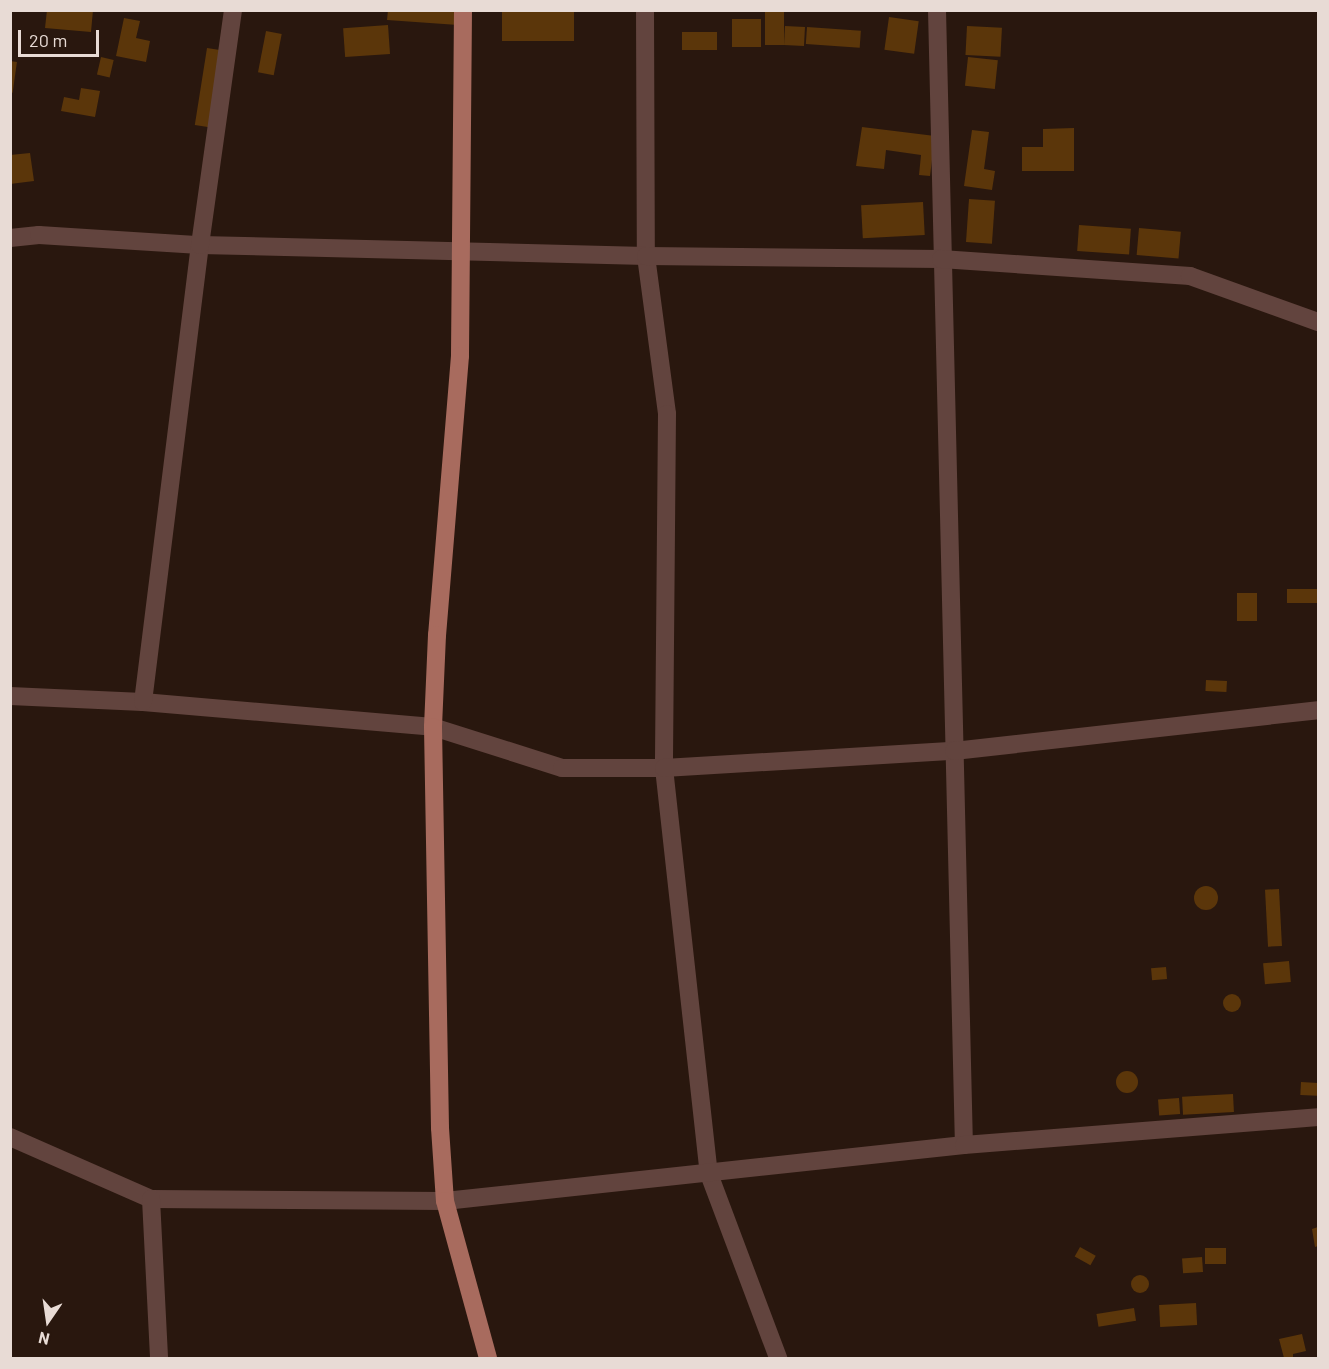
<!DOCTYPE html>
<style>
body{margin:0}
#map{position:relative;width:1329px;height:1369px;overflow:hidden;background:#29170e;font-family:Barlow,sans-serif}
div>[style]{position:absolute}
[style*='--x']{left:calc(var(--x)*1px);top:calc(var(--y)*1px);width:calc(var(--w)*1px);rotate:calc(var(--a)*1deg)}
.building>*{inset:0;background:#5b360a;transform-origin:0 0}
.round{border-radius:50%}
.minor>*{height:18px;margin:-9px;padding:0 9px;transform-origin:9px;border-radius:9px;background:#62443e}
.major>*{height:18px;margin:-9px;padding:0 9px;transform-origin:9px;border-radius:9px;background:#a86b5e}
span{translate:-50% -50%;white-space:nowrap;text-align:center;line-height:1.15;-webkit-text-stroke:6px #29170e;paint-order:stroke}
.frame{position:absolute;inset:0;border:12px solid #e8dbd5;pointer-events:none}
.north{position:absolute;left:18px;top:1291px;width:60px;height:60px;-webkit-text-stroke:4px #29170e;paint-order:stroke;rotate:193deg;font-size:16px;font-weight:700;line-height:24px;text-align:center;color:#e8dbd5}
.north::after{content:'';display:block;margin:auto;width:21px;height:27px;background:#e8dbd5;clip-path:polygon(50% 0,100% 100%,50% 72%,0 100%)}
.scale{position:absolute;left:18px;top:30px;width:81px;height:27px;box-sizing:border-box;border:3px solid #e8dbd5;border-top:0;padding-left:8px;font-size:18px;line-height:21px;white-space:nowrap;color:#e8dbd5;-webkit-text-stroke:4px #29170e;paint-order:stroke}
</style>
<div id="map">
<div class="building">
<div style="clip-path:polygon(47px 10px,93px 10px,91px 32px,45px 28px)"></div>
<div style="clip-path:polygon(388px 10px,459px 10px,458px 25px,387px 20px)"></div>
<div style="left:502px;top:10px;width:72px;height:31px"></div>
<div style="left:765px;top:10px;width:19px;height:35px"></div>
<div style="left:889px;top:17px;width:30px;height:33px;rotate:8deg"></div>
<div style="clip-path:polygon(124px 18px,140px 21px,136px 38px,150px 41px,146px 62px,116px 56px)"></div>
<div style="left:732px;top:19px;width:29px;height:28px"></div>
<div style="left:388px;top:25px;width:29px;height:45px;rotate:86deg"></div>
<div style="left:785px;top:26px;width:20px;height:19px;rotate:3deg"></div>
<div style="left:967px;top:26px;width:35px;height:29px;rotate:3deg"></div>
<div style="left:807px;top:27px;width:54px;height:17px;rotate:4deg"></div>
<div style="left:266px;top:31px;width:16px;height:42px;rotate:11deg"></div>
<div style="left:682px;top:32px;width:35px;height:18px"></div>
<div style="left:207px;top:48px;width:18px;height:78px;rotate:9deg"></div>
<div style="left:101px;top:57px;width:13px;height:18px;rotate:13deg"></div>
<div style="left:968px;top:57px;width:30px;height:29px;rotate:6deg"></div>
<div style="left:10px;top:61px;width:7px;height:31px;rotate:8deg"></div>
<div style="clip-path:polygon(81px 88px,100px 91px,95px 117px,61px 111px,64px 97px,79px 100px)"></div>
<div style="clip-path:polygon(862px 127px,935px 136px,930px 176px,919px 175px,921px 155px,886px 150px,884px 169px,856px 166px)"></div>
<div style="clip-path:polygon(1074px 128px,1074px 171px,1022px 171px,1022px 147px,1043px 147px,1043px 129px)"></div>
<div style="clip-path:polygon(972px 130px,989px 132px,984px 169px,995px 171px,992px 190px,964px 186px)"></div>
<div style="clip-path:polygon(30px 153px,34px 181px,10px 184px,10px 155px)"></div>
<div style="left:969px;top:199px;width:26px;height:43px;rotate:4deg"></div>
<div style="left:923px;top:202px;width:33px;height:62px;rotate:87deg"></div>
<div style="left:1079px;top:225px;width:52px;height:26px;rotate:4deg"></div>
<div style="left:1139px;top:228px;width:42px;height:27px;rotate:5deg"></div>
<div style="left:1318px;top:589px;width:14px;height:31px;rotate:90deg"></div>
<div style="left:1257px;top:593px;width:28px;height:20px;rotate:90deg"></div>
<div style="left:1206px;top:680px;width:21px;height:11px;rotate:3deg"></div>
<div class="round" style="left:1194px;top:886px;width:24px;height:24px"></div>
<div style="left:1279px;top:889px;width:57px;height:14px;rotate:87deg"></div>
<div style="left:1289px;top:961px;width:21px;height:26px;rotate:85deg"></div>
<div style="left:1166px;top:967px;width:12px;height:15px;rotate:85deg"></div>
<div class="round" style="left:1223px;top:994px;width:18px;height:18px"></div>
<div class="round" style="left:1116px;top:1071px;width:22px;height:22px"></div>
<div style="left:1301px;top:1082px;width:17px;height:13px;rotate:3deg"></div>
<div style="left:1233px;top:1094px;width:18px;height:51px;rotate:87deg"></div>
<div style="left:1179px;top:1098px;width:16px;height:21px;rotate:86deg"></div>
<div style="clip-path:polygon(1318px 1227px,1318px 1246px,1315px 1247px,1312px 1229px)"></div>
<div style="left:1080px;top:1247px;width:18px;height:11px;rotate:29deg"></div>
<div style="left:1205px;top:1248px;width:21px;height:16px"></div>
<div style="left:1202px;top:1257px;width:15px;height:20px;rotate:86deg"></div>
<div class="round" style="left:1131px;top:1275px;width:18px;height:18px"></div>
<div style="left:1196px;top:1303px;width:22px;height:37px;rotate:87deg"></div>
<div style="left:1134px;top:1308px;width:13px;height:38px;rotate:81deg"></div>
<div style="clip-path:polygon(1302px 1334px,1306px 1351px,1293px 1354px,1293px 1358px,1284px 1358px,1279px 1339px)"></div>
</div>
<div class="minor">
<div style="--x:645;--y:10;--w:246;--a:89.8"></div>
<div style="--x:646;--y:256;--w:159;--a:82.4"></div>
<div style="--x:667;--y:414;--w:354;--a:90.5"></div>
<div style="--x:664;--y:768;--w:408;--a:83.7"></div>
<div style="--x:709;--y:1174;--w:197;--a:69.4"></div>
<div style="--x:937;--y:10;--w:1135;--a:88.64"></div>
<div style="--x:10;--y:238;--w:29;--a:-6"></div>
<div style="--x:39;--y:235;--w:161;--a:3.6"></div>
<div style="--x:200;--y:245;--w:446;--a:1.4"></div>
<div style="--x:646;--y:256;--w:295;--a:0.6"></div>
<div style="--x:941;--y:259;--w:250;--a:3.9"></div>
<div style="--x:1190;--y:276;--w:136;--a:19.8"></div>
<div style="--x:10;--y:696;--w:133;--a:2.6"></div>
<div style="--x:143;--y:702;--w:291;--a:4.9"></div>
<div style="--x:433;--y:727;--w:135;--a:17.6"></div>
<div style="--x:562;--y:768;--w:102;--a:0"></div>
<div style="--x:664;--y:768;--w:290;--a:-3.4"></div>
<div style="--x:954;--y:751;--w:366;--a:-6.4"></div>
<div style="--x:143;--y:702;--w:461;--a:-82.9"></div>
<div style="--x:200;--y:245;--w:237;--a:-82"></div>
<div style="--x:10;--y:1137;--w:154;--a:23.7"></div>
<div style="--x:151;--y:1199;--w:294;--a:0.4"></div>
<div style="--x:445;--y:1201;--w:522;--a:-6.16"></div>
<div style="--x:964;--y:1145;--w:355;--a:-4.5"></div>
<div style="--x:151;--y:1199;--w:159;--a:87.1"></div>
</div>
<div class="major">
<div style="--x:463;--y:10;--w:346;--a:90.5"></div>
<div style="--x:460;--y:356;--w:280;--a:94.7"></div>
<div style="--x:437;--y:635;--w:92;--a:92.5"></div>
<div style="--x:433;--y:727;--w:401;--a:89"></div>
<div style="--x:440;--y:1128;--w:73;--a:86.1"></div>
<div style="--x:445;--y:1201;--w:163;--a:74.7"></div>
</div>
<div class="frame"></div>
<div class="north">N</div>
<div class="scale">20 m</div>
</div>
